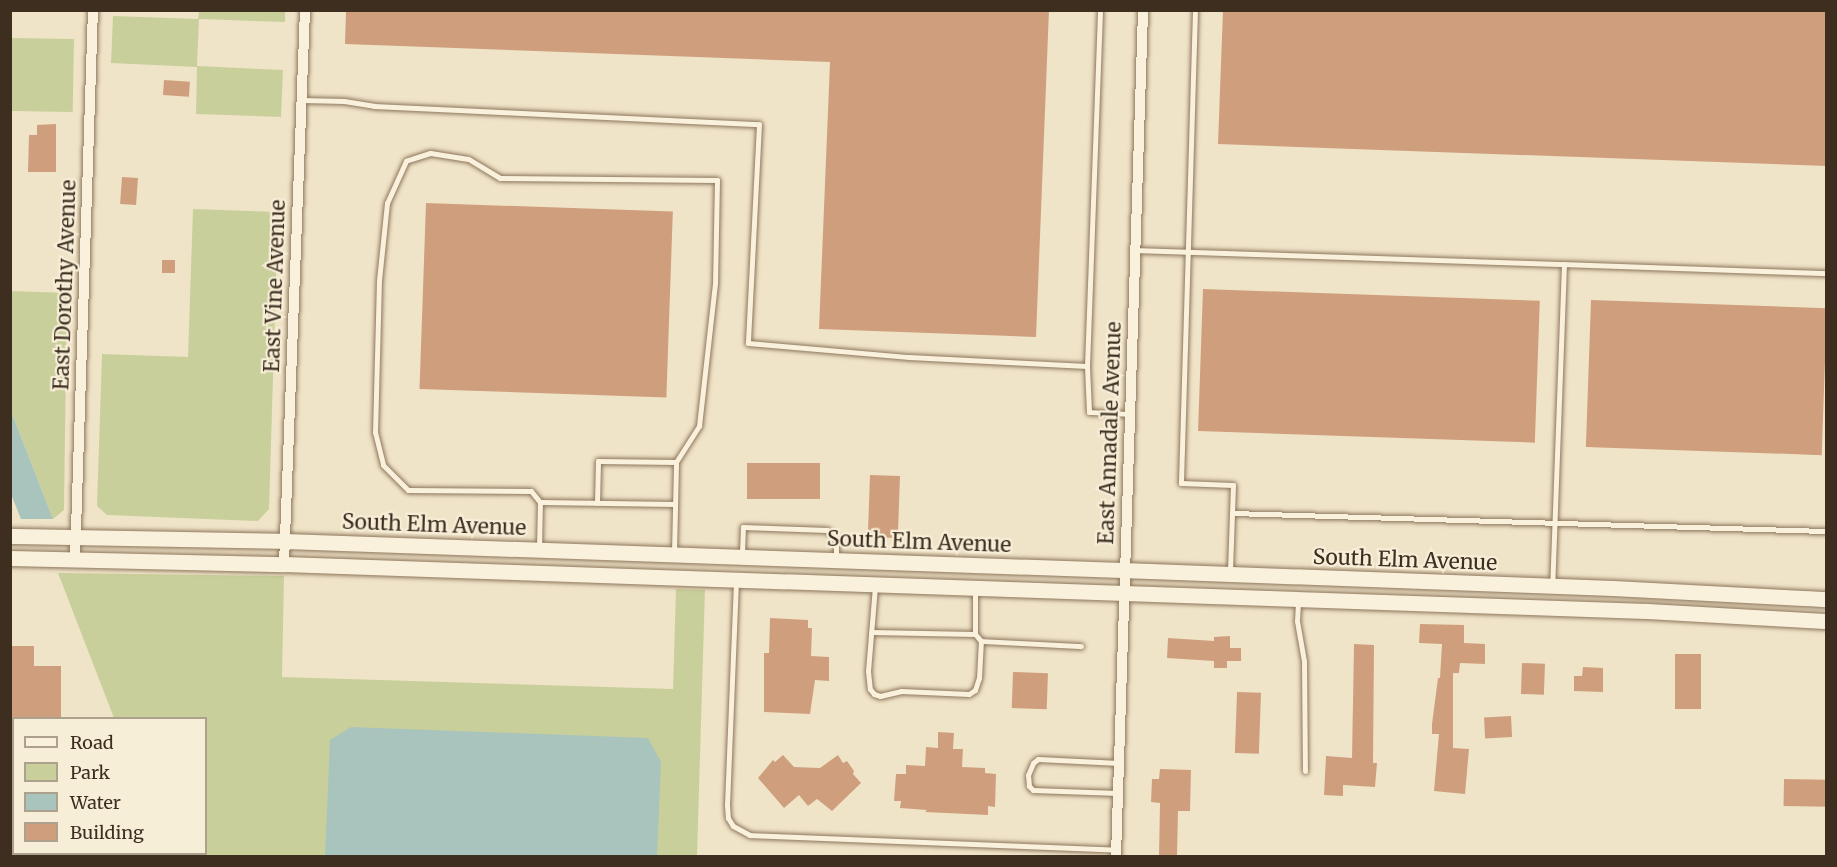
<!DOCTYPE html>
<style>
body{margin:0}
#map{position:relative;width:1837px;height:867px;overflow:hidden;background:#f0e4c8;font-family:Merriweather,serif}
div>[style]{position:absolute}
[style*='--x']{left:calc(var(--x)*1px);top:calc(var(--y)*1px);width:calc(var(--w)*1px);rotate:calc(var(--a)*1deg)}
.green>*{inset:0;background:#c9cf9b;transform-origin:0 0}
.water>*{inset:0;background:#a9c4bc}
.building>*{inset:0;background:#cf9f7d;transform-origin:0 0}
.roads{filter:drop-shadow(0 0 2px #8d765c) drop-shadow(0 0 2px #8d765c)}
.lane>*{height:5px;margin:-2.5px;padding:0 2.5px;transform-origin:2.5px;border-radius:2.5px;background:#faf1dc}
.street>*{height:10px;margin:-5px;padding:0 5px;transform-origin:5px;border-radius:5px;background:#faf1dc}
.secondary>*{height:15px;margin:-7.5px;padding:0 7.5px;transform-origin:7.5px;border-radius:7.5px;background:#faf1dc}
span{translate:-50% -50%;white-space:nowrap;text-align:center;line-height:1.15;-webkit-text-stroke:4.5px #f7eed8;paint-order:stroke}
.street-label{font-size:21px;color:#3d2e20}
.frame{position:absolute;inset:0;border:12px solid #3d2e20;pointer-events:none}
.legend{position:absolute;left:12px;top:717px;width:195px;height:138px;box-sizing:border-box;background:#f7eed8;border:2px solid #ada18e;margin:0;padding:8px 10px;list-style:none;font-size:18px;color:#3d2e20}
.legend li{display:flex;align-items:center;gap:12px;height:30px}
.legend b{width:30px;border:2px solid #ada18e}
</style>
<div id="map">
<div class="green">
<div style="clip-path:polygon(199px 11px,285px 11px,285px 22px,199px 19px,197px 66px,283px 70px,281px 117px,196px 114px,197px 67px,111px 63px,113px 16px,198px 19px)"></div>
<div style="left:11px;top:38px;width:63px;height:73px;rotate:1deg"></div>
<div style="clip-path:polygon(193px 209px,278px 212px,269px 509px,258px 521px,107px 515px,97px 506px,102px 354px,188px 357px)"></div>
<div style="clip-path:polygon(11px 291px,67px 293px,64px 510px,53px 519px,11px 411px)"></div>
<div style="clip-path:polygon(58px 573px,284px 576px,282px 677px,673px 689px,676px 589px,705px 590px,697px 856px,167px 856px,166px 854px,206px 854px,206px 718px,114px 718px)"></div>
</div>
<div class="water">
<div style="clip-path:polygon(10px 411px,11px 411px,53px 519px,21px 519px,11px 494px)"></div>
<div style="clip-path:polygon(351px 727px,648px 738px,661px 762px,657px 856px,325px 856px,330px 740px)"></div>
</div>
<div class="building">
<div style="clip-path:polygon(346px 10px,1049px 10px,1036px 337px,819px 329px,830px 62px,345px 44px)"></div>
<div style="clip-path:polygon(1223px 10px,1827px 10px,1827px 166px,1218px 144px)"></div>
<div style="left:164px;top:80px;width:26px;height:15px;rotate:4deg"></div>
<div style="clip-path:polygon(56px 124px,56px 172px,28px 172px,29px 135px,37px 135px,37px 125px)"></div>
<div style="left:122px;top:177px;width:16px;height:27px;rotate:4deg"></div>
<div style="left:426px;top:203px;width:247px;height:186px;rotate:2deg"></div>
<div style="left:162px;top:260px;width:13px;height:13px"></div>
<div style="left:1203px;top:289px;width:337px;height:142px;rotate:2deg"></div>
<div style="left:1591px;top:300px;width:236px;height:147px;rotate:2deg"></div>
<div style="left:747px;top:463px;width:73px;height:36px"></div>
<div style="left:870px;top:475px;width:30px;height:62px;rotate:2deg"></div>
<div style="clip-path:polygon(770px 618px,808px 620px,808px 628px,812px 628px,811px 656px,829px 657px,829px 681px,815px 680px,810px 714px,764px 712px,764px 653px,769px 653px)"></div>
<div style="clip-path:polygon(1420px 624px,1464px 625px,1464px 643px,1485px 644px,1485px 664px,1460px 663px,1459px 673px,1453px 673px,1453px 748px,1469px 749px,1465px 794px,1434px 791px,1439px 734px,1432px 734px,1432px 724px,1438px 678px,1440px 678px,1442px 644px,1419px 643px)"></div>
<div style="clip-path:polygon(1230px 636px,1230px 648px,1241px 648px,1241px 661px,1227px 661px,1227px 668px,1214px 668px,1214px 661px,1167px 658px,1168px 638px,1214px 641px,1214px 637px)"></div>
<div style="clip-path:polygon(1354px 644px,1374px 645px,1373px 763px,1377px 763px,1375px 787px,1343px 785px,1343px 796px,1324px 795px,1326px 756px,1352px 758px)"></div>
<div style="clip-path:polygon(10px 646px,34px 646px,34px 666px,61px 666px,61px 718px,10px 718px)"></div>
<div style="left:1675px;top:654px;width:26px;height:55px"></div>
<div style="left:1522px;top:663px;width:23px;height:31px;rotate:2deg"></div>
<div style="clip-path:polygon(1583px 667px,1603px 668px,1603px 692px,1574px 691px,1574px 676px,1582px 676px)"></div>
<div style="left:1013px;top:672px;width:35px;height:36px;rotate:2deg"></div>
<div style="left:1237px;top:692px;width:24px;height:61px;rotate:2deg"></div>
<div style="left:1511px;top:716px;width:21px;height:27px;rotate:87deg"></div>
<div style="clip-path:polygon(938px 732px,954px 733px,953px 749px,963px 749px,962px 767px,985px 768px,985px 773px,996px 774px,995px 807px,988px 806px,988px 815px,925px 812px,927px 810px,900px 808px,901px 801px,894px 801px,896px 774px,906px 774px,906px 765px,925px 766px,926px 747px,938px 748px)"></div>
<div style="clip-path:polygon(783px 755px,794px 767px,820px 768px,838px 755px,843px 763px,847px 761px,854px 771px,853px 774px,861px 783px,832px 811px,817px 799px,808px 806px,799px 795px,784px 808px,758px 778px,773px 760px,775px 762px)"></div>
<div style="clip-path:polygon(1160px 769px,1191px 770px,1190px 811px,1178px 811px,1177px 856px,1159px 856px,1160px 803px,1151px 802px,1152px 779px,1159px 779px)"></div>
<div style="left:1784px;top:779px;width:43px;height:27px;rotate:1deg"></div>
</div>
<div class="roads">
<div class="lane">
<div style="--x:1195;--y:10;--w:473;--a:91.7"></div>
<div style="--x:1181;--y:483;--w:52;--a:2.2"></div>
<div style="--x:1233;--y:485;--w:87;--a:92"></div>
<div style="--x:302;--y:100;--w:42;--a:1.4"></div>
<div style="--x:344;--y:101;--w:30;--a:9"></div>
<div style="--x:374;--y:106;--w:385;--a:2.7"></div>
<div style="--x:759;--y:124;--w:219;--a:92.9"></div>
<div style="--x:748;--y:343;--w:162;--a:5"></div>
<div style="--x:909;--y:357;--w:178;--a:2.9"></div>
<div style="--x:1087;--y:366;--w:356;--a:-87.9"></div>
<div style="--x:1136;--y:250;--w:428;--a:1.9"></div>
<div style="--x:1564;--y:264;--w:320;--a:92.1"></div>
<div style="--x:1564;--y:264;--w:262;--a:2"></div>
<div style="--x:1087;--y:366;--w:46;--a:87.5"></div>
<div style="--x:1089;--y:412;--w:41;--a:2.8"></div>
<div style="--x:597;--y:503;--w:42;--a:-88.6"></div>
<div style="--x:598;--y:461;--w:78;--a:0.7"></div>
<div style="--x:1232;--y:513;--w:594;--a:1.74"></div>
<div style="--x:539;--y:549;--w:47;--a:-88.8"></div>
<div style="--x:674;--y:553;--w:91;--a:-88.7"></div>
<div style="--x:676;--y:462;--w:43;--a:-57.4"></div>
<div style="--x:699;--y:426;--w:143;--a:-83.6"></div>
<div style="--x:715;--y:284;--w:104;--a:-88.9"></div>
<div style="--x:717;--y:180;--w:217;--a:-179.5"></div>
<div style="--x:500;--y:178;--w:37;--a:-149"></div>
<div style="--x:468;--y:159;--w:38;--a:-171"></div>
<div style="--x:430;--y:153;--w:25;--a:162"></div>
<div style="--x:406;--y:161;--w:46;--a:114.3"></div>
<div style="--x:387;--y:203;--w:77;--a:95.9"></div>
<div style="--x:379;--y:280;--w:152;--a:91.5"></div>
<div style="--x:375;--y:432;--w:34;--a:76"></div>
<div style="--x:383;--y:465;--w:35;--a:45"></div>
<div style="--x:408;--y:490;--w:123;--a:0.5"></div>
<div style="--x:531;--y:491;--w:14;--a:51"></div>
<div style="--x:540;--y:502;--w:135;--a:0.8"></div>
<div style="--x:742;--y:554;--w:27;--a:-88"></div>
<div style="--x:743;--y:527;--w:84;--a:2"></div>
<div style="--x:827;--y:530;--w:13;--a:45"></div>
<div style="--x:836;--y:539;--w:20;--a:90"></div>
<div style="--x:736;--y:581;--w:224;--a:92.3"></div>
<div style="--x:727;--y:805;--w:13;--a:86"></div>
<div style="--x:728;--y:818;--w:9;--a:58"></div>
<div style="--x:733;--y:826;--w:19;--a:28"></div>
<div style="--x:750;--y:835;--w:366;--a:2.3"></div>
<div style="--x:875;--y:586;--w:85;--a:94.7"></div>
<div style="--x:868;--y:671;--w:18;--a:84"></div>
<div style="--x:870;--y:689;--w:6;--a:51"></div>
<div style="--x:874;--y:694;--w:6;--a:18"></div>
<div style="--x:880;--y:696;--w:22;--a:-13"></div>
<div style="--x:901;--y:691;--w:68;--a:2.5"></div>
<div style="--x:969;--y:694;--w:7;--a:-34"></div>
<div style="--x:975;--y:690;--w:13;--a:-72"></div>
<div style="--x:979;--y:678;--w:37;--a:-87"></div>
<div style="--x:981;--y:641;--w:9;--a:-131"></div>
<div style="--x:975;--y:634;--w:45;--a:-90"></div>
<div style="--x:1298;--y:602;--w:19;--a:93"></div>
<div style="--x:1297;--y:621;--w:41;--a:80.1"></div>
<div style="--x:1304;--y:661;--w:110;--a:89.5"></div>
<div style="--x:871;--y:632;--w:104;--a:1.1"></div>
<div style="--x:981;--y:641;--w:100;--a:2.9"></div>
<div style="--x:1118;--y:793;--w:85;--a:-178"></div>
<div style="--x:1033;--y:790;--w:6;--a:-135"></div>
<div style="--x:1029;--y:786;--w:11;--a:-95"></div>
<div style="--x:1028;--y:775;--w:13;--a:-67"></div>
<div style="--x:1033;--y:763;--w:6;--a:-39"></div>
<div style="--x:1038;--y:759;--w:81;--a:2.8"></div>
</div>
<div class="street">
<div style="--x:75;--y:560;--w:550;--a:-88.13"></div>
<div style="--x:284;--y:564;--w:554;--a:-87.83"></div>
<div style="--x:1116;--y:856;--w:846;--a:-88.17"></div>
</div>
<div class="secondary">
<div style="--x:10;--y:536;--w:275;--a:1"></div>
<div style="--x:285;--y:541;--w:866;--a:1.99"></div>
<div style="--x:1150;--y:571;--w:463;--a:2.1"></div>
<div style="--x:1613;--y:588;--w:213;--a:3"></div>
<div style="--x:10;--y:558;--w:274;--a:1.3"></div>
<div style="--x:284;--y:564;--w:1363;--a:1.98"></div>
<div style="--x:1646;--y:611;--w:180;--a:3.2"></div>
</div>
</div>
<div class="street-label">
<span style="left:65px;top:285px;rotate:-88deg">East Dorothy Avenue</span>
<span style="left:275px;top:286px;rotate:-88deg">East Vine Avenue</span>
<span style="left:1110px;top:433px;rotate:-88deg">East Annadale Avenue</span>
<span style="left:434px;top:525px;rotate:2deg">South Elm Avenue</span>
<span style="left:919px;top:542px;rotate:2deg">South Elm Avenue</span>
<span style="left:1405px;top:560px;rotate:2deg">South Elm Avenue</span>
</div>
<div class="frame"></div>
<ul class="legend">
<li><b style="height:8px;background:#faf1dc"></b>Road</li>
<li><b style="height:16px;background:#c9cf9b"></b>Park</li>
<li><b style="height:16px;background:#a9c4bc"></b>Water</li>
<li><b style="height:16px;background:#cf9f7d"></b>Building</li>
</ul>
</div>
